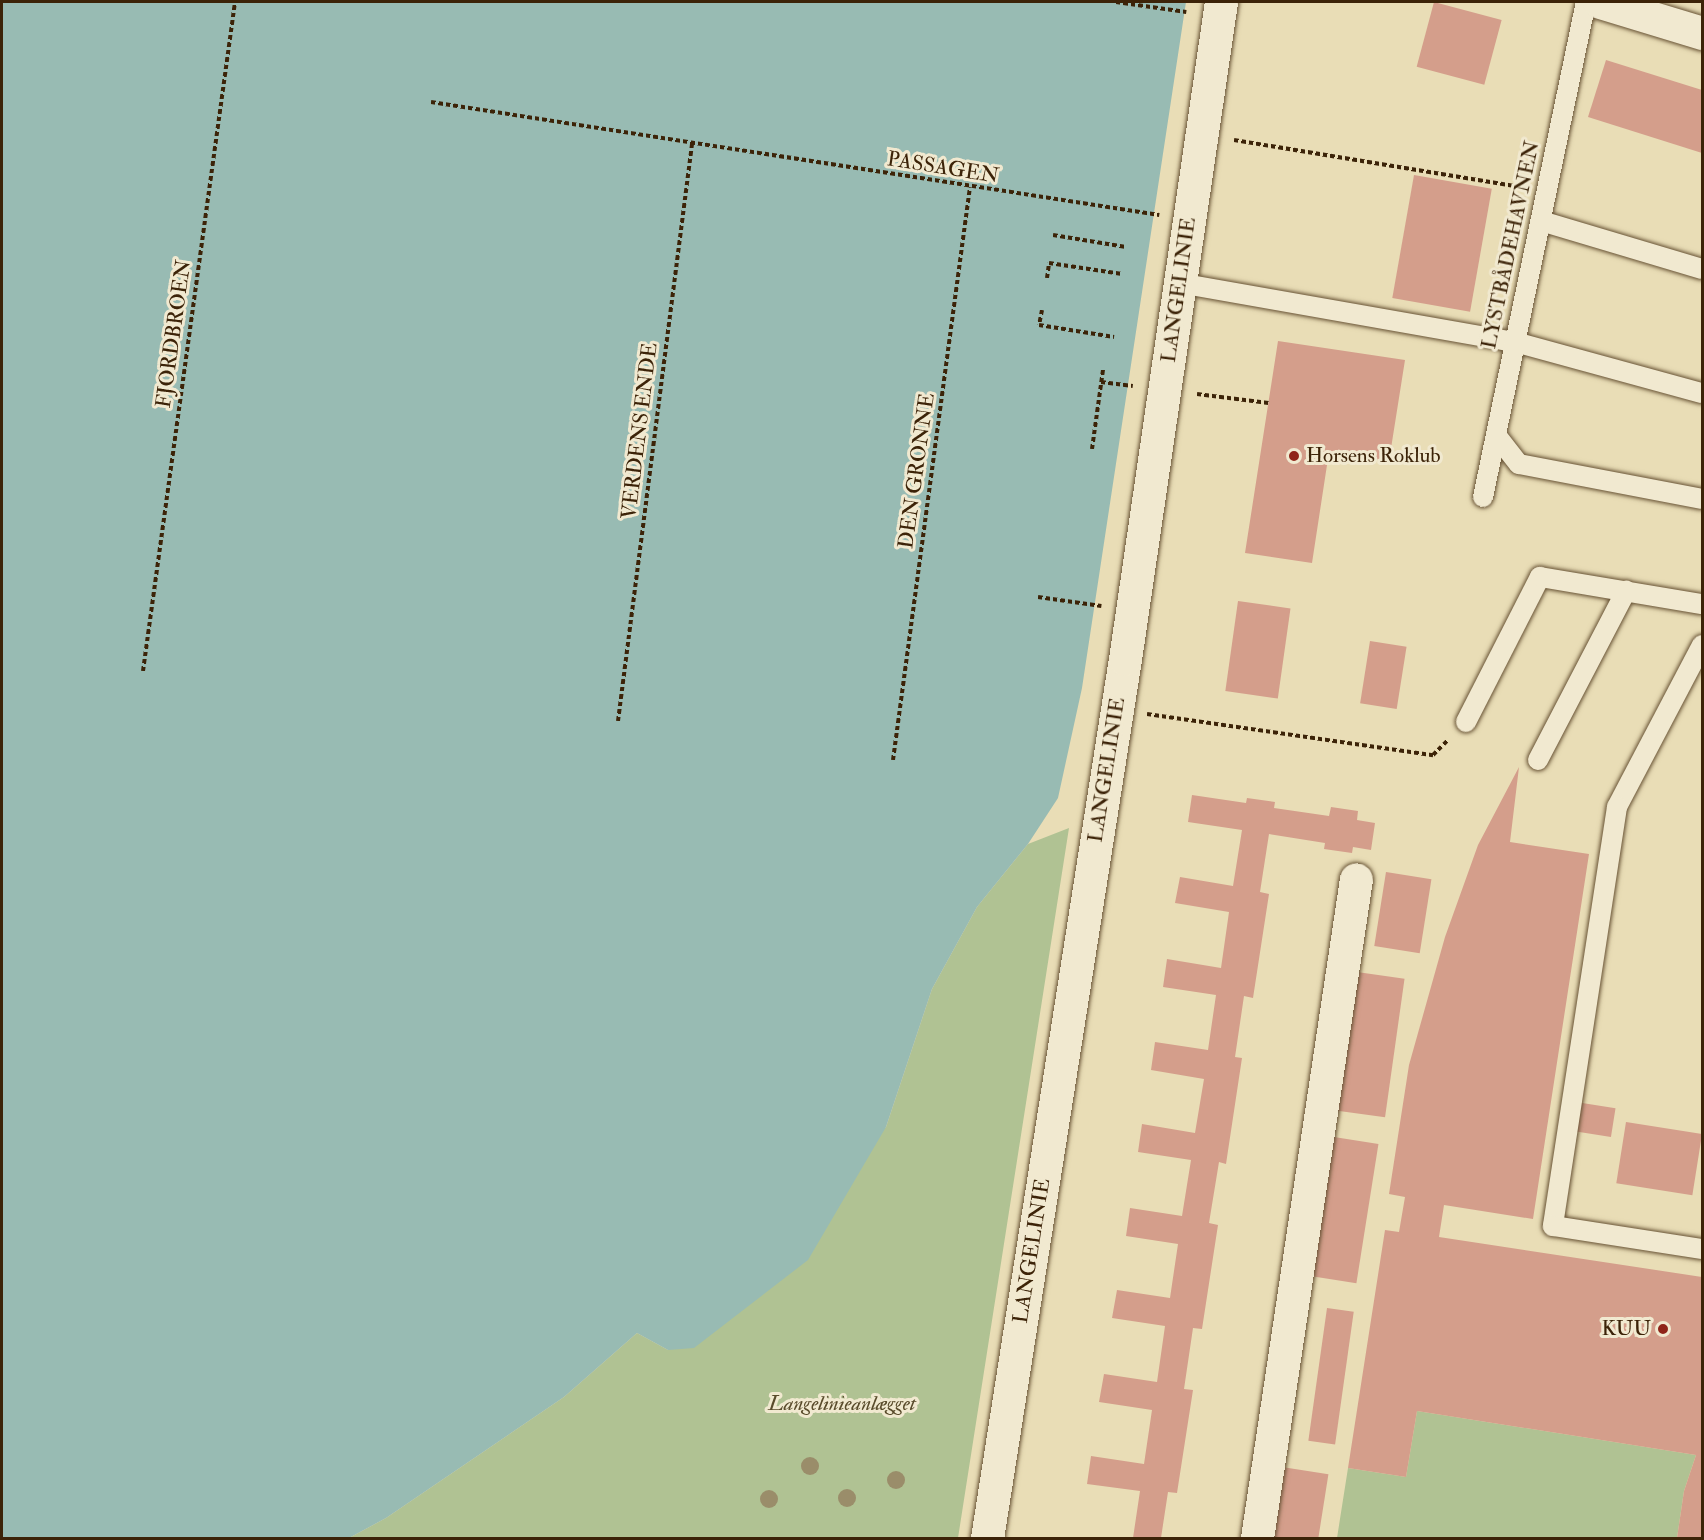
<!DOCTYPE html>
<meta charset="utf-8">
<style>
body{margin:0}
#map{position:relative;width:1704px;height:1540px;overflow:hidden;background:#e9ddb6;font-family:"IM FELL Double Pica",serif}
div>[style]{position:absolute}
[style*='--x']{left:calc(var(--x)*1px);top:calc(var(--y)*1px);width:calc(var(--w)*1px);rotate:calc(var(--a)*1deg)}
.green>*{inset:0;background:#b0c293}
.water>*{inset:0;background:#98bbb3}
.building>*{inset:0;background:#d49e8b;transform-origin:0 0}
.path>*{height:4px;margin-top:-2px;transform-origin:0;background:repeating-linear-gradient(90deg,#3c2308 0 4.5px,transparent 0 7.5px)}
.roads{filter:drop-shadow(0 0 2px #675234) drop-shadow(0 0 2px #675234)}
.lane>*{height:20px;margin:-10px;padding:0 10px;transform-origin:10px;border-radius:10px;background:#f1e9d0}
.street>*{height:33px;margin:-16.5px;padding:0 16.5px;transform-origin:16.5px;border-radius:16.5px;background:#f1e9d0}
.trees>*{width:18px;height:18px;margin:-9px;border-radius:50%;background:#9a8d6a}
.dots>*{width:16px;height:16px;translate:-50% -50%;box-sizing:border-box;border:3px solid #f1e9d0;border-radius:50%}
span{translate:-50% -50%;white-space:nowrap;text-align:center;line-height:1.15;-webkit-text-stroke:6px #f1e9d0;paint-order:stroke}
.street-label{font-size:21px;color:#3c2308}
.poi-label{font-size:21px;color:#3c2308}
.left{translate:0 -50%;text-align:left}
.right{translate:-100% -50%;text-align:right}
.park-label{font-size:21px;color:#594b2b;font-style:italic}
.frame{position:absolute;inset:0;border:3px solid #3c2308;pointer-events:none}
</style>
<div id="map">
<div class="green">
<div style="clip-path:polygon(1069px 828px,958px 1538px,349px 1538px,386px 1518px,564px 1397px,637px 1333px,668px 1350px,886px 1127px,932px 989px,977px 907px,1028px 844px)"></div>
<div style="clip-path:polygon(1417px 1411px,1696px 1455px,1684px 1491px,1677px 1538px,1337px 1538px,1348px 1468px,1406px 1477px)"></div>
</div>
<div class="water">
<div style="clip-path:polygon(2px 2px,1186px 2px,1082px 688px,1058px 798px,1028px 844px,977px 907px,932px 989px,886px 1127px,808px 1260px,694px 1348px,668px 1350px,637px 1333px,564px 1397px,386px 1518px,349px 1538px,2px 1538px)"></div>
</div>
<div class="building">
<div style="left:1434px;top:2px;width:70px;height:67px;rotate:15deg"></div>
<div style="clip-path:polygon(1606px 60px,1702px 90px,1702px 153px,1588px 117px)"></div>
<div style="left:1414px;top:175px;width:79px;height:125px;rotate:10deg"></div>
<div style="clip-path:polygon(1278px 341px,1405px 360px,1389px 461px,1329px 452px,1312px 563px,1245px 553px)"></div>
<div style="left:1238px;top:601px;width:53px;height:91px;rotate:8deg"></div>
<div style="left:1370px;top:641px;width:37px;height:63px;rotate:9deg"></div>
<div style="clip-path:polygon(1519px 767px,1510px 842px,1589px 854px,1533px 1219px,1444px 1205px,1439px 1237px,1702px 1277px,1702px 1538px,1677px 1538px,1684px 1491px,1696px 1455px,1417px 1411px,1406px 1477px,1348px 1468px,1385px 1230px,1399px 1232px,1405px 1197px,1389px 1194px,1409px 1065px,1445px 937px,1478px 845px)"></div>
<div style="clip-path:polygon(1192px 795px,1246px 803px,1247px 798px,1275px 802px,1274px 808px,1329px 816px,1331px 807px,1358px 811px,1357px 820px,1375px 823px,1371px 850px,1353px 847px,1352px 853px,1324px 849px,1325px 843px,1269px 834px,1260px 892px,1269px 894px,1253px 998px,1244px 996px,1235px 1057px,1242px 1058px,1226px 1164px,1219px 1162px,1209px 1223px,1218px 1225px,1202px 1329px,1193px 1328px,1184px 1389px,1193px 1390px,1177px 1493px,1168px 1492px,1161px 1538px,1133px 1538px,1140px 1491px,1087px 1484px,1091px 1456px,1144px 1464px,1152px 1410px,1099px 1402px,1104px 1374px,1157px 1382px,1165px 1326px,1112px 1318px,1117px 1290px,1170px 1298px,1178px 1244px,1126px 1236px,1130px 1208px,1182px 1216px,1191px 1160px,1138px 1152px,1142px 1124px,1195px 1133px,1204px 1079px,1151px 1070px,1155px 1042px,1208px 1050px,1216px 995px,1163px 987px,1167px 959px,1221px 968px,1229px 912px,1175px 903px,1180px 877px,1233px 886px,1242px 830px,1188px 822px)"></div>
<div style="left:1386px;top:872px;width:46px;height:75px;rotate:9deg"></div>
<div style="left:1357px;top:972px;width:48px;height:140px;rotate:8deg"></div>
<div style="left:1576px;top:1102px;width:40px;height:29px;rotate:9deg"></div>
<div style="left:1626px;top:1122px;width:77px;height:62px;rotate:9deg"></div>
<div style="left:1334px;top:1137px;width:45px;height:141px;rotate:9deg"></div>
<div style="left:1327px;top:1308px;width:27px;height:134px;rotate:8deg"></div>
<div style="left:1282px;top:1467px;width:47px;height:72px;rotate:9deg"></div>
</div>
<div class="path">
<div style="--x:1116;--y:2;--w:71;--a:8.1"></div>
<div style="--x:431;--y:102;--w:737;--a:8.82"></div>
<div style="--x:1234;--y:140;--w:292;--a:9.3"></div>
<div style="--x:1053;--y:235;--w:74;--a:9.3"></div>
<div style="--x:1047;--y:278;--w:15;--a:-82"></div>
<div style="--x:1049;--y:263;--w:74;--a:8.6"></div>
<div style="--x:1042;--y:310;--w:15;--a:101"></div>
<div style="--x:1039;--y:325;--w:76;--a:9.1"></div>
<div style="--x:1101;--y:382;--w:32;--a:7"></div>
<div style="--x:1197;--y:394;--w:72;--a:7.2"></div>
<div style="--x:1092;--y:449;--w:80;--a:-82.1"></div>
<div style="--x:1038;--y:597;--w:64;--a:8.1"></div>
<div style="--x:143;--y:671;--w:675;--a:-82.17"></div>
<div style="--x:1147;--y:714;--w:289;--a:8.2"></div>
<div style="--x:1433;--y:755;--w:21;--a:-45"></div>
<div style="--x:618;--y:721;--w:582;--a:-82.69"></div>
<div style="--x:893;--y:760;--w:578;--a:-82.35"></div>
</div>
<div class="roads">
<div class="lane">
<div style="--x:1541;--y:221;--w:168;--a:16.6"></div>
<div style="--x:1179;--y:283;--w:341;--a:10"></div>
<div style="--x:1515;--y:342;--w:194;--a:15.3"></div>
<div style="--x:1496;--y:435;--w:37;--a:52"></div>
<div style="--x:1519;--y:464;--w:186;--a:10.8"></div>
<div style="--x:1483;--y:497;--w:506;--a:-78.25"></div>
<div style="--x:1702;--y:645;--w:183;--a:117.7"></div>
<div style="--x:1617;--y:807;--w:424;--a:98.7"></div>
<div style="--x:1553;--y:1226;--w:151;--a:8.8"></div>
<div style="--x:1466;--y:722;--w:163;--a:-63"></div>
<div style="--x:1540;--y:577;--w:164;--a:9.5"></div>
<div style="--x:1538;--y:760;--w:191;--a:-62.5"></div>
</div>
<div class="street">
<div style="--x:1600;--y:2;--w:107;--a:16.9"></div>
<div style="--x:987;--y:1538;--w:890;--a:-81.08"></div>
<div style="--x:1125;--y:659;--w:664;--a:-81.69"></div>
<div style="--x:1257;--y:1538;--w:666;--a:-81.46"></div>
</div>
</div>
<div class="trees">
<div style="left:810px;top:1466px"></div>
<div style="left:896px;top:1480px"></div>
<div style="left:847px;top:1498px"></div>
<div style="left:769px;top:1499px"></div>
</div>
<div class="dots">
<div style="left:1294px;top:456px;background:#8f2418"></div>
<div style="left:1663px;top:1329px;background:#8f2418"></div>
</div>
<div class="street-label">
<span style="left:943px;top:168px;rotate:9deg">PASSAGEN</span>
<span style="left:1511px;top:245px;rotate:-78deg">LYSTBÅDEHAVNEN</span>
<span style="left:1179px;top:290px;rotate:-82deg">LANGELINIE</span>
<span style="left:174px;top:334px;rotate:-82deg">FJORDBROEN</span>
<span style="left:640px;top:431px;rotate:-83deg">VERDENS ENDE</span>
<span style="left:917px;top:471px;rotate:-82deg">DEN GRONNE</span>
<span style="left:1107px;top:770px;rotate:-81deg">LANGELINIE</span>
<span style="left:1032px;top:1251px;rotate:-81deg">LANGELINIE</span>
</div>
<div class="poi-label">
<span class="left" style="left:1306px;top:456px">Horsens Roklub</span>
<span class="right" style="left:1651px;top:1329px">KUU</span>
</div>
<div class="park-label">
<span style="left:842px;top:1404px">Langelinieanlægget</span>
</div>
<div class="frame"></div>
</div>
